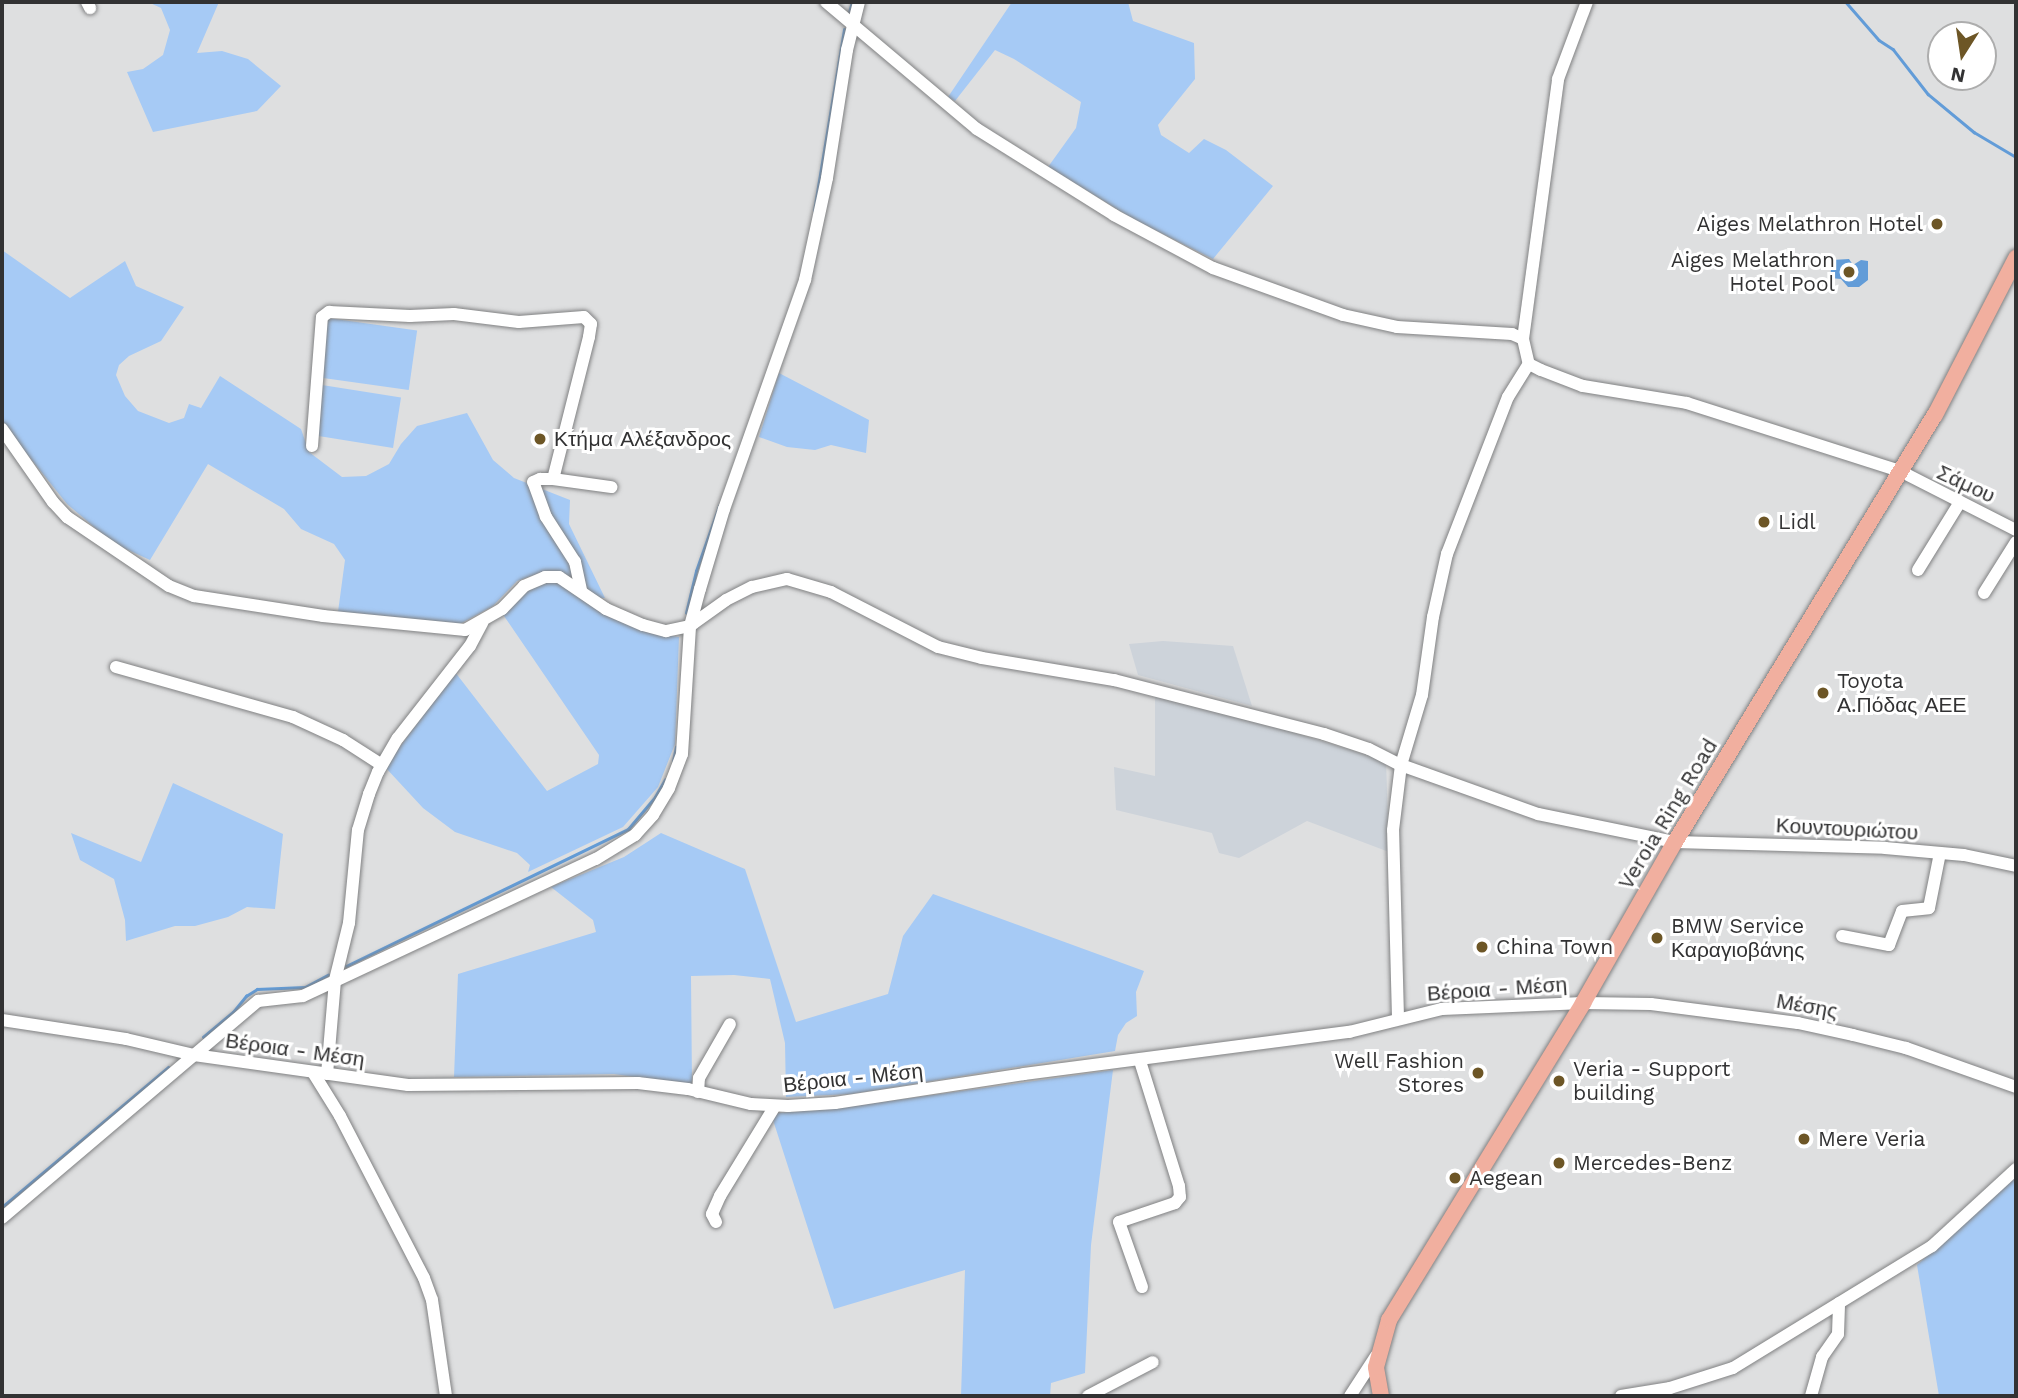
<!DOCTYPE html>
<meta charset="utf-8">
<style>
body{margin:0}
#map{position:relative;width:2018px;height:1398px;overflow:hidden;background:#dedfe0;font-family:"Work Sans",sans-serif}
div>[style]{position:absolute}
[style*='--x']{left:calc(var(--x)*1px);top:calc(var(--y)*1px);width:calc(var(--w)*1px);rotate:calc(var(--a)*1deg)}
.built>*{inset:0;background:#cdd3da}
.green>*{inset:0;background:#a6caf5;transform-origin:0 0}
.water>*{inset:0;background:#629cd8}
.stream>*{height:2.5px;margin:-1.25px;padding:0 1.25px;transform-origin:1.25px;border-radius:1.25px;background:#629cd8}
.roads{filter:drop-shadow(0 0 2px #808182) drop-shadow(0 0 2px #808182)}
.minor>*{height:12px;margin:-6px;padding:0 6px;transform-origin:6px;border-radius:6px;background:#fff}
.major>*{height:16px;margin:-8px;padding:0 8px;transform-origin:8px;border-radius:8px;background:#f1af9f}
.dots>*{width:19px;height:19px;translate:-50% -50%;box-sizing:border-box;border:4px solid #fff;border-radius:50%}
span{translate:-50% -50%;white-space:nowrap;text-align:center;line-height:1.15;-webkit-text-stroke:6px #fff;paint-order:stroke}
.poi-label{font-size:21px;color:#323233}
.right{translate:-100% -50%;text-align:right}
.left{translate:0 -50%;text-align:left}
.street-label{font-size:21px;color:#323233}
.frame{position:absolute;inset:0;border:4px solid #323233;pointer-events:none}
.north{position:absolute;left:1927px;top:21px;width:70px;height:70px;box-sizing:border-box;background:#fff;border:2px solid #adadad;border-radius:50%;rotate:192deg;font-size:19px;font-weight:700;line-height:28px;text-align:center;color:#323233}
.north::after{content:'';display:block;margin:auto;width:24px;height:32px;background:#6d5626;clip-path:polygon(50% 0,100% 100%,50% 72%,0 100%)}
</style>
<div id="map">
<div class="built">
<div style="clip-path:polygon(1163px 641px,1233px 646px,1252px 706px,1138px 675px,1129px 644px)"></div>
<div style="clip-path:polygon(1155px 694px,1201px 704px,1386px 761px,1389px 852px,1307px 821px,1239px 858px,1219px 853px,1212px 833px,1116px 810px,1114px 767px,1155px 776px)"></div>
</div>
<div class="green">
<div style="clip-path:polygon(148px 2px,219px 2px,197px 53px,222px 51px,248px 59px,281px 86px,257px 111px,153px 132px,127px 72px,143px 69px,163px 55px,170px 30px,161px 8px)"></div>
<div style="clip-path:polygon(1012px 2px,1128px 2px,1133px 21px,1194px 43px,1195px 79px,1158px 125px,1161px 135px,1189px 153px,1204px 139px,1226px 150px,1273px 186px,1213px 259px,1135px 220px,1048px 167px,1076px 128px,1081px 102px,1014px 59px,995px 50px,955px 101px,948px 97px)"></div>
<div style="clip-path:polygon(2px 250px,70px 298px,125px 261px,136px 286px,184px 307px,161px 341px,129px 356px,119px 365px,116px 375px,125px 396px,138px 411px,169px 423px,184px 418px,189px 404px,201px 408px,220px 376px,301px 429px,309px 452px,342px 477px,366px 476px,389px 464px,401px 444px,417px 426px,467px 413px,493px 460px,514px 478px,570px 500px,569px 524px,605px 598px,599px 598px,563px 573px,546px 571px,517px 581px,493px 606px,458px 625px,338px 612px,345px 560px,334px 544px,301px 529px,284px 509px,208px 464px,150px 560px,113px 543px,67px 504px,2px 423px)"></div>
<div style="left:328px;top:318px;width:90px;height:60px;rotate:8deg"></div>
<div style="clip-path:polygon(779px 373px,869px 420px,866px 453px,831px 445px,815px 450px,787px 447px,759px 437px)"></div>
<div style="left:322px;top:385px;width:80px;height:51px;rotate:9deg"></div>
<div style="clip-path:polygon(557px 580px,665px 635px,679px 637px,675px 744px,658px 787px,623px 827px,528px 872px,530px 865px,517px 853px,455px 832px,423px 808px,385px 767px,455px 672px,547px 791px,598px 764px,599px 755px,502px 613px,525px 590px,545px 581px)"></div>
<div style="clip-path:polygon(173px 783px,283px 834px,275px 909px,247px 907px,228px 917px,195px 926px,175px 926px,126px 941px,125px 920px,114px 879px,80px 860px,71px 833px,141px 862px)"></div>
<div style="clip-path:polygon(661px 833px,745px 869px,796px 1022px,888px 994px,903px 936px,933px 894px,1144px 971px,1136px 992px,1137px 1016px,1126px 1023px,1118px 1035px,1115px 1051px,852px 1094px,786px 1097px,785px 1043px,770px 979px,734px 975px,691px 976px,692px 1085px,614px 1074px,454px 1077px,458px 974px,596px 932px,593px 920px,551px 887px,624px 857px)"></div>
<div style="clip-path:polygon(1113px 1070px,1091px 1245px,1085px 1373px,1051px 1383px,1050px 1396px,961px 1396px,965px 1270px,834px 1309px,773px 1120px,778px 1113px,846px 1107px)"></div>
<div style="clip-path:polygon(2016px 1177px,2016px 1396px,1939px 1396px,1917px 1265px)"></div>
</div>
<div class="water">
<div style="clip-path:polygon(1849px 259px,1853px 265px,1861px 260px,1868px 261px,1868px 280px,1859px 287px,1848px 287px,1841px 279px,1830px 278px,1832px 260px)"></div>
</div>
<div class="stream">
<div style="--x:1846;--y:2;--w:50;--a:49"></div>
<div style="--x:1879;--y:40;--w:17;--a:33"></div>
<div style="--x:1893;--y:49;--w:57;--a:52.1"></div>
<div style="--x:1928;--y:94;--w:60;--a:39.6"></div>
<div style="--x:1974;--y:132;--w:49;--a:30.8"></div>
<div style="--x:849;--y:12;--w:10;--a:-73"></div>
<div style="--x:814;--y:211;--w:184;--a:-80.6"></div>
<div style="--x:686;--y:613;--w:43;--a:-76.6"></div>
<div style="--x:696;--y:571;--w:69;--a:-70.5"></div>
<div style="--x:673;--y:761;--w:14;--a:-78"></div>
<div style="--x:346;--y:966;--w:314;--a:-25.9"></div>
<div style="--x:628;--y:829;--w:42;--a:-49.8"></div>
<div style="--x:655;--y:797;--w:20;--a:-60"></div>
<div style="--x:203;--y:1037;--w:39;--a:-40"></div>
<div style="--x:233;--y:1012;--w:21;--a:-51"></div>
<div style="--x:246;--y:996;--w:13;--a:-32"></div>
<div style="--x:257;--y:989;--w:48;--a:-2.4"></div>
<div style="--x:305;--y:987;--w:26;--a:-28"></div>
<div style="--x:2;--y:1207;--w:217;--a:-40.1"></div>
</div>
<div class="roads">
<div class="minor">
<div style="--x:87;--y:2;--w:7;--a:63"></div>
<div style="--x:826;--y:2;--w:197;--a:40.1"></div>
<div style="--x:977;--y:129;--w:162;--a:32.1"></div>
<div style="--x:1114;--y:215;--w:112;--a:28.2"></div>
<div style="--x:1213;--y:268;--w:138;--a:19.9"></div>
<div style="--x:1343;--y:315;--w:55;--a:12.5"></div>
<div style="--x:1397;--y:327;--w:115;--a:3.5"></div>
<div style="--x:1512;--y:334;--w:12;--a:24"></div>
<div style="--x:1523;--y:339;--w:26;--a:77"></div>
<div style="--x:1529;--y:364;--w:13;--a:27"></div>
<div style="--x:1541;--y:370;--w:45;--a:20.9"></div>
<div style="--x:1583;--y:386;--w:105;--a:9.3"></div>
<div style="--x:1687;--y:403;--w:224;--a:17.7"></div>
<div style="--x:1900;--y:471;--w:130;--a:27"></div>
<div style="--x:1523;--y:339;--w:262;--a:-82.3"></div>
<div style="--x:1558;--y:79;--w:82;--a:-69.4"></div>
<div style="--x:2;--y:429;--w:89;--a:55.1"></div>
<div style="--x:53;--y:502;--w:21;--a:47"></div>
<div style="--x:67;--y:517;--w:123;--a:34.1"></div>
<div style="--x:169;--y:586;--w:27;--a:22"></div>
<div style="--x:194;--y:596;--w:131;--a:8.8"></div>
<div style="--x:323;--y:616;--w:143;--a:5.6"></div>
<div style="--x:465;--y:630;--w:43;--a:-29.6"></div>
<div style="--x:502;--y:609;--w:32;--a:-46"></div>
<div style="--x:524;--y:586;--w:23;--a:-23"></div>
<div style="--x:545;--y:577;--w:14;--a:0"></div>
<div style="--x:559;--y:577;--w:57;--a:34.2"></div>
<div style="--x:606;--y:609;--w:40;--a:23.4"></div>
<div style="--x:643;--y:625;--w:24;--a:15"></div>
<div style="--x:666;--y:631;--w:25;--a:-12"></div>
<div style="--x:690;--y:626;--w:44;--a:-35.8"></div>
<div style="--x:726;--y:600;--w:29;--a:-27"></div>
<div style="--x:752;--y:587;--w:36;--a:-13"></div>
<div style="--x:787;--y:579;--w:46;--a:16.5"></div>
<div style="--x:831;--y:592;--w:120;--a:27.2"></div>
<div style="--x:938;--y:647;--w:45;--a:14"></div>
<div style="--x:982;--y:658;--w:134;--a:9.5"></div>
<div style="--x:1114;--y:680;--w:217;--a:14.4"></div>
<div style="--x:1324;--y:734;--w:47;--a:18.4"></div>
<div style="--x:1369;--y:749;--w:36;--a:27"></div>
<div style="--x:1401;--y:765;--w:145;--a:19.7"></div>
<div style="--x:1538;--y:814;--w:140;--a:11.6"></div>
<div style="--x:1675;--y:842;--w:210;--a:1.6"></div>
<div style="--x:1885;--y:848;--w:79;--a:5.1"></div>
<div style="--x:1964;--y:855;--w:53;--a:11.9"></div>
<div style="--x:312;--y:446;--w:129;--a:-85.6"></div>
<div style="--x:322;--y:317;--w:9;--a:-36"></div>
<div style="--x:329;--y:312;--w:81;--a:2.8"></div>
<div style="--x:410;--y:316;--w:44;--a:-2.6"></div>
<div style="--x:454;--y:314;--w:65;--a:7"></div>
<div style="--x:519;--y:322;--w:65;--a:-4.4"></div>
<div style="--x:584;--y:317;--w:10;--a:45"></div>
<div style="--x:591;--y:324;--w:13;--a:99"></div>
<div style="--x:589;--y:337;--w:146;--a:104.2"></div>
<div style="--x:1918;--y:570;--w:80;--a:-58.3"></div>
<div style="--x:581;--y:590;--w:29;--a:-102"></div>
<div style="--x:575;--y:562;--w:54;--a:-122.8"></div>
<div style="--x:546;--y:517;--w:37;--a:-110"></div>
<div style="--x:533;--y:482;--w:8;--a:-23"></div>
<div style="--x:540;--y:479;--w:13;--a:0"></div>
<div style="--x:553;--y:479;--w:59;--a:7.9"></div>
<div style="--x:1984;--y:593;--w:60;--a:-57.9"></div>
<div style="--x:116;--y:667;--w:184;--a:15.8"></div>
<div style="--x:293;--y:717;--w:55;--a:24.7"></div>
<div style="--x:343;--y:740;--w:46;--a:32.7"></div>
<div style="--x:1842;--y:936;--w:48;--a:10.8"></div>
<div style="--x:1889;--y:945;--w:36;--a:-69"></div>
<div style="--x:1902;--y:911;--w:27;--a:-6"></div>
<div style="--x:1929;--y:908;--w:56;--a:-78.7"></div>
<div style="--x:1398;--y:1018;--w:188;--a:-91.5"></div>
<div style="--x:1393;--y:830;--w:65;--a:-83"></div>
<div style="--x:1401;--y:765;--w:73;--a:-73.3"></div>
<div style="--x:1422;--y:695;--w:79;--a:-82"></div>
<div style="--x:1433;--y:617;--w:65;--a:-77.5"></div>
<div style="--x:1447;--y:554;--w:168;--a:-68.8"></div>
<div style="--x:1508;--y:397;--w:39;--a:-58"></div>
<div style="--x:2;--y:1020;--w:125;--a:8.7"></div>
<div style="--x:126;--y:1039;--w:70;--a:13.2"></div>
<div style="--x:194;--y:1055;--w:216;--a:8"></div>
<div style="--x:408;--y:1085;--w:230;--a:-0.5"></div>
<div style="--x:638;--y:1083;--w:50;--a:6.8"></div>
<div style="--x:688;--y:1089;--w:65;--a:13.4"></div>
<div style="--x:751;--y:1104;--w:37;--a:3"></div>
<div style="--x:788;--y:1106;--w:47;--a:-3.7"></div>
<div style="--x:835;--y:1103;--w:191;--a:-8.7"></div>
<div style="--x:1024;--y:1074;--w:328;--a:-7.4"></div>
<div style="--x:1349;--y:1032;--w:96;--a:-13.9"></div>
<div style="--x:1442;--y:1009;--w:141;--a:-2.4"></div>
<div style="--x:1583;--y:1003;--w:68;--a:0.8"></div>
<div style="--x:1651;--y:1004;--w:148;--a:7.4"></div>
<div style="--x:1798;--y:1023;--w:56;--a:12.3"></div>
<div style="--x:1853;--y:1035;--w:55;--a:13.8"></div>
<div style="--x:1906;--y:1048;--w:117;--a:19.5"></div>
<div style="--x:1140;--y:1061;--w:131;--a:72.7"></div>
<div style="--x:1179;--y:1186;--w:11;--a:85"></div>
<div style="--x:1180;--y:1197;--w:8;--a:130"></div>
<div style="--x:1175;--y:1203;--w:59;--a:161.3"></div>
<div style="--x:1119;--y:1222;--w:69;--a:70.5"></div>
<div style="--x:314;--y:1074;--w:49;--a:58.2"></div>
<div style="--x:340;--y:1116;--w:182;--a:62.6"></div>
<div style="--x:424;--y:1278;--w:23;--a:70"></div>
<div style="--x:432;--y:1300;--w:97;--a:81.7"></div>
<div style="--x:327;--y:1074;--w:94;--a:-85.1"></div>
<div style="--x:335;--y:980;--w:59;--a:-76.2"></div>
<div style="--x:349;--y:923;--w:93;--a:-84.5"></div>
<div style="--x:358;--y:830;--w:38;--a:-73"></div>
<div style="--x:369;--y:794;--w:24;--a:-68"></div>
<div style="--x:378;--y:772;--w:39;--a:-60"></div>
<div style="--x:398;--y:738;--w:117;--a:-52"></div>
<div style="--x:470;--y:646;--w:26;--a:-62"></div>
<div style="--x:698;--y:1092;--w:14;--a:-86"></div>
<div style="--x:699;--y:1078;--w:62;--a:-60.1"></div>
<div style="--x:2;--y:1218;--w:336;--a:-40.3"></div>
<div style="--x:258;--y:1001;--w:45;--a:-6.3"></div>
<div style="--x:303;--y:996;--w:323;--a:-25.1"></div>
<div style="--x:596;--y:859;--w:46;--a:-31.6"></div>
<div style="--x:635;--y:835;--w:27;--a:-48"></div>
<div style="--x:653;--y:815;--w:31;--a:-59"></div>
<div style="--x:669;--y:788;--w:36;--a:-69"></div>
<div style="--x:682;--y:754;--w:128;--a:-86.4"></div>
<div style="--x:690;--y:626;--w:38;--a:-75"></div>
<div style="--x:700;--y:589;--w:84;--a:-73.3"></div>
<div style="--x:724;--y:509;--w:243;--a:-70.5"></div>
<div style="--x:805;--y:280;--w:104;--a:-77.8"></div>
<div style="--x:827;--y:178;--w:130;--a:-81.1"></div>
<div style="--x:847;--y:50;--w:49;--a:-76"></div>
<div style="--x:716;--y:1222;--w:9;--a:-117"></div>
<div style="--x:712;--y:1214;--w:20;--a:-66"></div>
<div style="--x:720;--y:1196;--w:105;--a:-58.6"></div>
<div style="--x:1088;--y:1396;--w:73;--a:-27.6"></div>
<div style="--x:1350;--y:1396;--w:48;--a:-57"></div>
<div style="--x:1621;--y:1396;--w:50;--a:-9.3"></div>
<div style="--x:1670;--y:1388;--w:66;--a:-17.6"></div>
<div style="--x:1733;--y:1368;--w:233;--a:-31.5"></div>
<div style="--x:1932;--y:1246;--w:114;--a:-42.5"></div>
<div style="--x:1811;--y:1396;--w:41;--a:-74.2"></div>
<div style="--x:1822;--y:1357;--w:28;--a:-55"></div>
<div style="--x:1838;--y:1334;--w:31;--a:-88"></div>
</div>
<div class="major">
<div style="--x:1381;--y:1396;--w:29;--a:-100"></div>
<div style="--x:1376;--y:1367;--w:49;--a:-74.5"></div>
<div style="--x:1389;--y:1320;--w:372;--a:-58.5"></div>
<div style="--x:1583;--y:1003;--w:185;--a:-60.3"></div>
<div style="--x:1675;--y:842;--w:500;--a:-58.7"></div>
<div style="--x:1935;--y:415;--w:177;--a:-62.7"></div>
</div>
</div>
<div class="dots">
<div style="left:1937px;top:224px;background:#6d5626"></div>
<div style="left:1849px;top:272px;background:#6d5626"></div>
<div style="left:540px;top:439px;background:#6d5626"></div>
<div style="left:1764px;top:522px;background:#6d5626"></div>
<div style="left:1823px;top:693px;background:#6d5626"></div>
<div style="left:1657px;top:938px;background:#6d5626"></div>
<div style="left:1482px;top:947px;background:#6d5626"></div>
<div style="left:1478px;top:1073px;background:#6d5626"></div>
<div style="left:1559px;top:1081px;background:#6d5626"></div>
<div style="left:1804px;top:1139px;background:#6d5626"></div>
<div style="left:1559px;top:1163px;background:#6d5626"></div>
<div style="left:1455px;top:1178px;background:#6d5626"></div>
</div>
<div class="poi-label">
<span class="right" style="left:1923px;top:224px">Aiges Melathron Hotel</span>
<span class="right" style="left:1835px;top:272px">Aiges Melathron<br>Hotel Pool</span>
<span class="left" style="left:554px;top:439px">Κτήμα Αλέξανδρος</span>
<span class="left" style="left:1778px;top:522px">Lidl</span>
<span class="left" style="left:1837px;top:693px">Toyota<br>Α.Πόδας ΑΕΕ</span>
<span class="left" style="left:1671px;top:938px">BMW Service<br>Καραγιοβάνης</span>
<span class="left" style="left:1496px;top:947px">China Town</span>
<span class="right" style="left:1464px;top:1073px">Well Fashion<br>Stores</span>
<span class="left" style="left:1573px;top:1081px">Veria - Support<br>building</span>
<span class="left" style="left:1818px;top:1139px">Mere Veria</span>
<span class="left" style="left:1573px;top:1163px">Mercedes-Benz</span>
<span class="left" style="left:1469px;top:1178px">Aegean</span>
</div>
<div class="street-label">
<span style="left:1966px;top:484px;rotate:25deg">Σάμου</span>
<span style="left:1668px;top:814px;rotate:-59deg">Verοia Ring Road</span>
<span style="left:1847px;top:829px;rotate:3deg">Κουντουριώτου</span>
<span style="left:1497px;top:989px;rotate:-4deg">Βέροια - Μέση</span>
<span style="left:1807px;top:1006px;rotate:10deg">Μέσης</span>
<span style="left:295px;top:1050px;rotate:8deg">Βέροια - Μέση</span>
<span style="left:853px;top:1078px;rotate:-6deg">Βέροια - Μέση</span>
</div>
<div class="frame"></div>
<div class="north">N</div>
</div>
